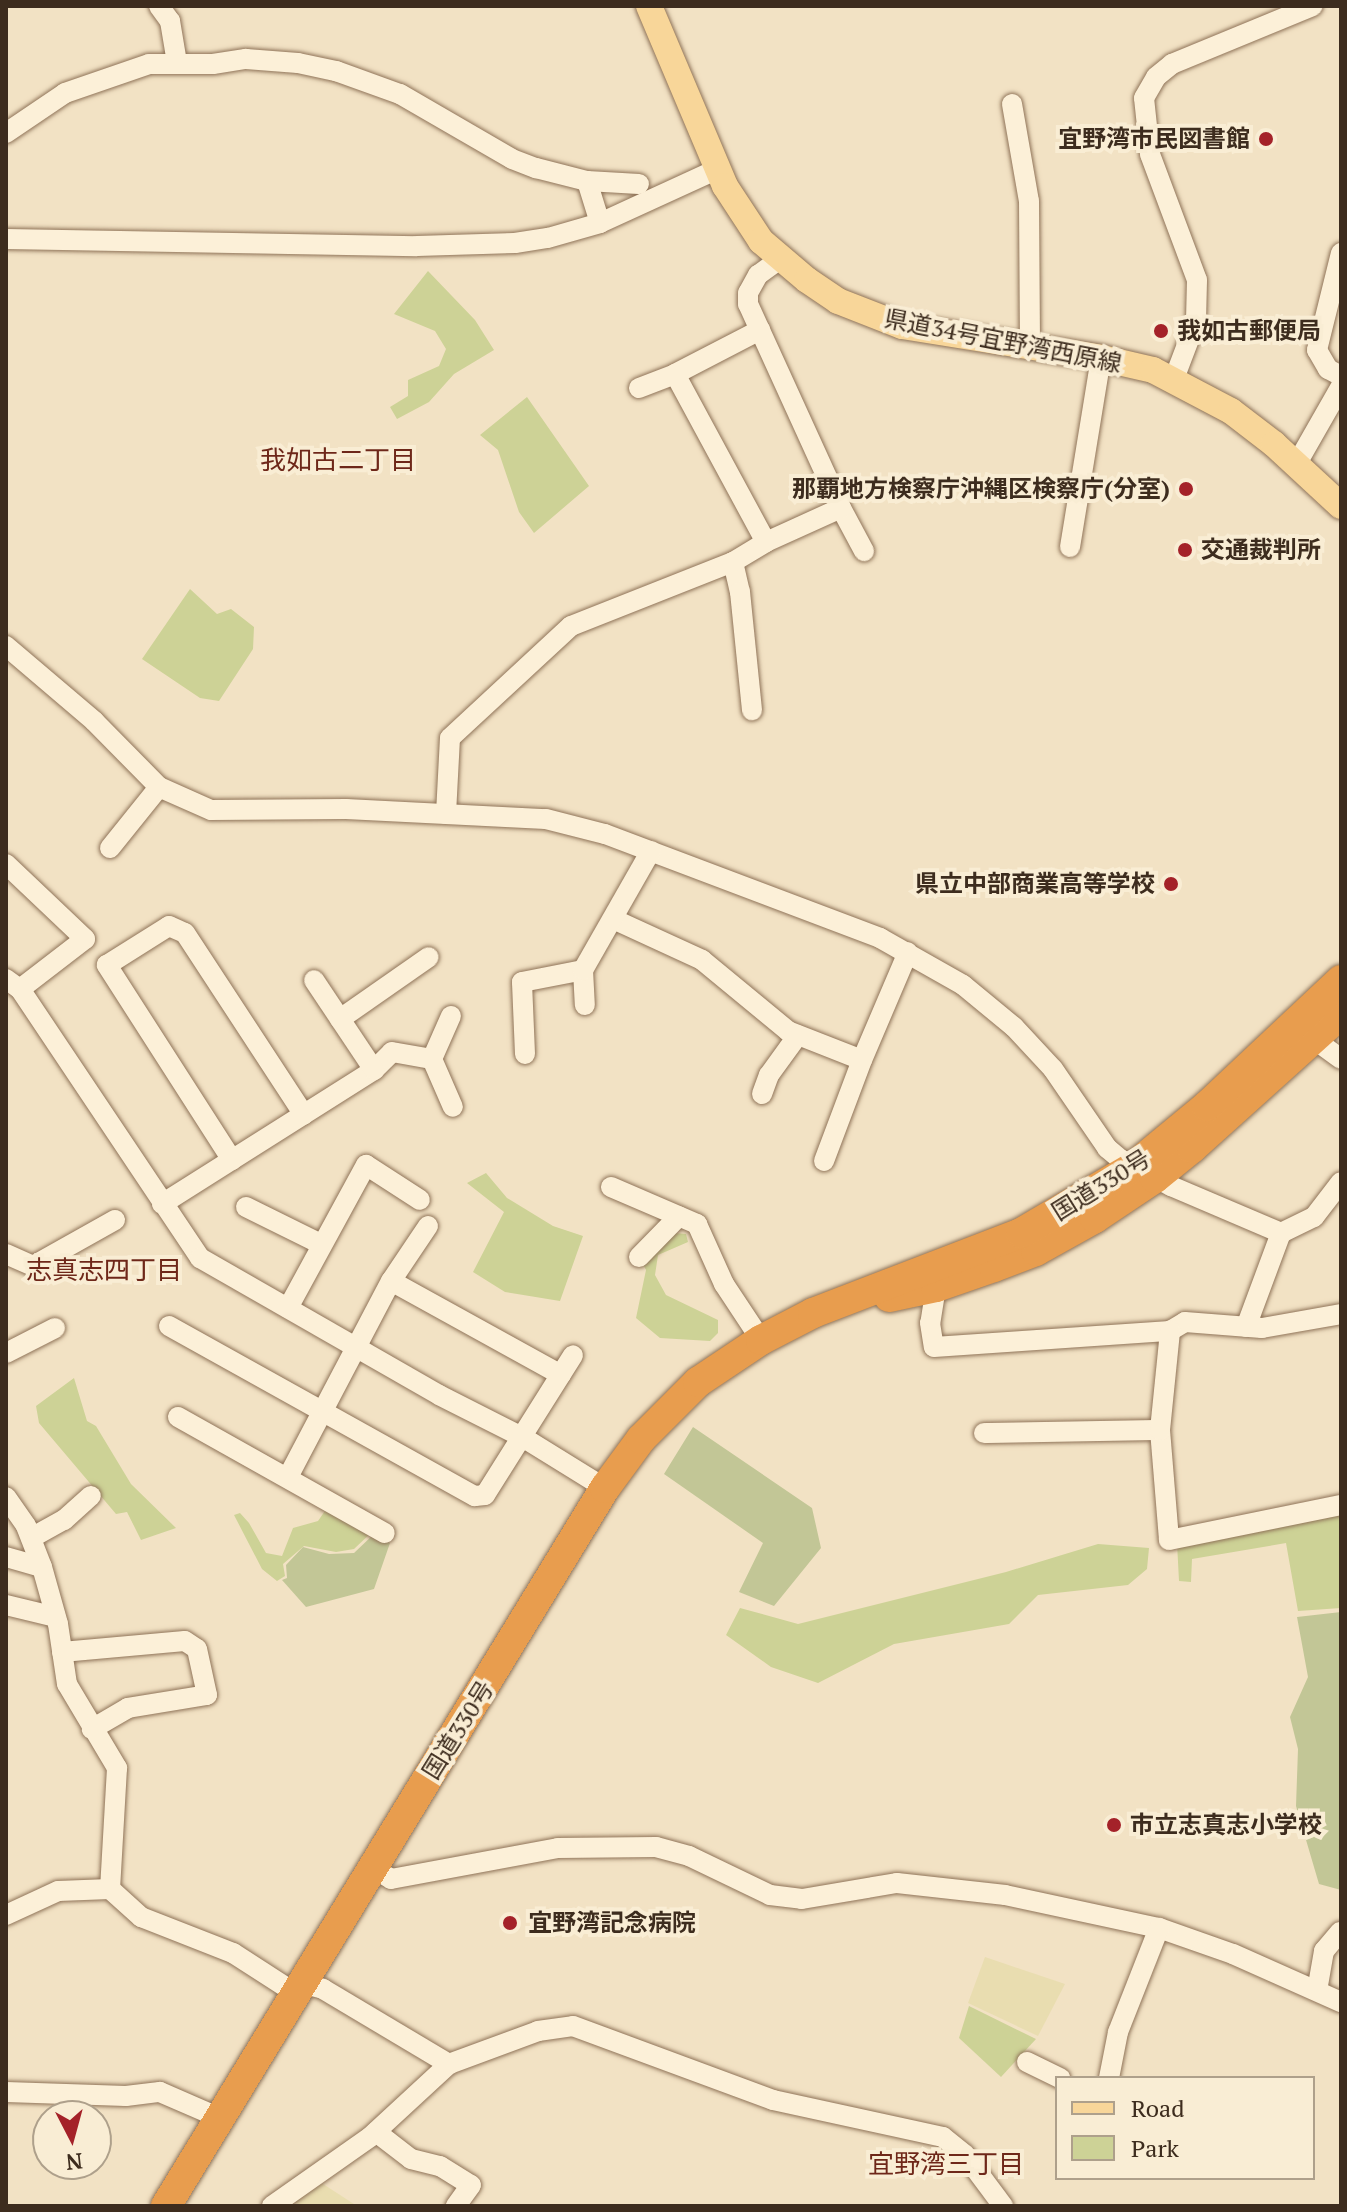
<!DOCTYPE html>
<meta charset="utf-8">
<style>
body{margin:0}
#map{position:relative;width:1347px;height:2212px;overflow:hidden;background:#f2e2c4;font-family:"PT Serif","Noto Sans JP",serif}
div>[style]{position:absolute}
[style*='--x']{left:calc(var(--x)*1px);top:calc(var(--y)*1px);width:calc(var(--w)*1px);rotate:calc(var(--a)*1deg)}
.farmland>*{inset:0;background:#e9ddb0}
.green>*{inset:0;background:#cdd296}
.cemetery>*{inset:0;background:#c2c696}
.roads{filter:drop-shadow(0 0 2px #8f7358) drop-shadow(0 0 2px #8f7358)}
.minor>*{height:20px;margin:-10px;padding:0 10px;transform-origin:10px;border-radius:10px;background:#fcf0d8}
.major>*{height:26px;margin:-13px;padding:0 13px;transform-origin:13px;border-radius:13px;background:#f8d699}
.highway>*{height:30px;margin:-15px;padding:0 15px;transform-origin:15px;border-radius:15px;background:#e89d4e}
.dots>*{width:22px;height:22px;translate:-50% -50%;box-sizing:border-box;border:4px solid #f9edd4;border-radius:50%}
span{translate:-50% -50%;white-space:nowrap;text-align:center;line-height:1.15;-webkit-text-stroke:8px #f9edd4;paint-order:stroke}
.poi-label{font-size:24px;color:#3d2c1e;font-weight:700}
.right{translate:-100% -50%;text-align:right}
.left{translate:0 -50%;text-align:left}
.street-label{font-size:24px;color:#3d2c1e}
.neighbourhood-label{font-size:26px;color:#6e2719}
.frame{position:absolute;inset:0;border:8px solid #3d2c1e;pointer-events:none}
.legend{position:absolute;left:1055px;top:2076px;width:260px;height:104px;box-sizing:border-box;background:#f9edd4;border:2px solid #aea08b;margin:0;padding:10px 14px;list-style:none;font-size:24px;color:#3d2c1e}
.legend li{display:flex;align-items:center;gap:16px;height:40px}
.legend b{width:40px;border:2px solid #aea08b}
.north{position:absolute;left:32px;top:2100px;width:80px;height:80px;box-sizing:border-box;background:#f9edd4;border:2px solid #aea08b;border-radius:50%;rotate:174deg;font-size:22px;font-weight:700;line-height:32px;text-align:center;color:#3d2c1e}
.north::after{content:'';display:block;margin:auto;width:28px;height:36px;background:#a42229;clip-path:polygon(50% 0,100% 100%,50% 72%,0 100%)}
</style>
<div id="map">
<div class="farmland">
<div style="clip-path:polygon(985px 1957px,1065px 1984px,1038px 2036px,968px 2003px)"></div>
<div style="clip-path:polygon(320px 2182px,357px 2206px,301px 2206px,293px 2201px)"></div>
</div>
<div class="green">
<div style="clip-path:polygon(428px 271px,475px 320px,494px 350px,454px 374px,429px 402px,397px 419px,390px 407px,408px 396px,408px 380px,439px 366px,446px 349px,435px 331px,394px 314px)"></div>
<div style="clip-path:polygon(527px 397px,589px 486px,534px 533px,519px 512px,498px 450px,480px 435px)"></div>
<div style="clip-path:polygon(190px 589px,217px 614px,231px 609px,254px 627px,253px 649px,219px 701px,200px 698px,142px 659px)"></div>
<div style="clip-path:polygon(486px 1173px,507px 1198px,553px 1226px,583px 1236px,560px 1301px,505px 1292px,473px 1272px,504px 1212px,467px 1183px)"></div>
<div style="clip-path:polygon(663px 1232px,686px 1234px,688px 1242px,658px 1255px,655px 1275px,666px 1295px,718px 1320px,718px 1333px,710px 1341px,660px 1338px,636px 1318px,646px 1270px,643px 1264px)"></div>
<div style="clip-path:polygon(74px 1378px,87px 1421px,96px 1426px,131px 1484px,176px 1528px,141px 1540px,127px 1512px,116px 1514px,39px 1423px,36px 1406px)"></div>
<div style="clip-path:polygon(327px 1508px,373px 1531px,354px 1549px,336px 1552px,304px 1546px,283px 1564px,285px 1576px,277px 1581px,262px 1569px,234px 1515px,240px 1513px,249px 1523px,266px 1553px,282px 1556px,293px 1528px,318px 1521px)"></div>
<div style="clip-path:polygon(1341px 1514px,1341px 1608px,1298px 1611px,1286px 1543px,1192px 1559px,1191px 1582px,1179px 1581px,1177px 1543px)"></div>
<div style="clip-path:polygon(1098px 1544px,1149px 1548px,1147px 1569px,1128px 1585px,1038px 1595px,1009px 1624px,894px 1644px,818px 1683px,771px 1667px,726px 1635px,740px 1608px,798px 1624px,1006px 1572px)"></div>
<div style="clip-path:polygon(969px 2006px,1036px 2039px,1001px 2077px,959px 2038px)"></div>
</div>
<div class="cemetery">
<div style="clip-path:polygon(693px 1427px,812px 1508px,821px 1548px,774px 1606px,739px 1592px,763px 1543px,664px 1474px)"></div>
<div style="clip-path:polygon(374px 1534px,390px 1543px,374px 1589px,306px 1607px,282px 1580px,287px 1578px,286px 1565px,303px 1547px,329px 1554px,354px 1553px)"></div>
<div style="clip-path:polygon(1341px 1612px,1341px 1890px,1319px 1884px,1296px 1806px,1298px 1749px,1290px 1717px,1308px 1677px,1297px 1617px)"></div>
</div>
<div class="roads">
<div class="minor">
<div style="--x:159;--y:6;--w:19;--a:54"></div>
<div style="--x:170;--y:21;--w:43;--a:80.5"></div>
<div style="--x:1012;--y:104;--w:98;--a:80.1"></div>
<div style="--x:1029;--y:201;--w:145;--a:89.6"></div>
<div style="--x:6;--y:133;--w:71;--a:-34.1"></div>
<div style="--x:65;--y:93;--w:89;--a:-19"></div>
<div style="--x:149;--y:64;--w:64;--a:0"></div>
<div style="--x:213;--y:64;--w:33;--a:-9"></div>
<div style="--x:246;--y:59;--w:52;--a:4.4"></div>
<div style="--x:298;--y:63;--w:39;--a:12"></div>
<div style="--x:336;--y:71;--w:68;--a:19.8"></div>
<div style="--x:400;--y:94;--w:129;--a:30.1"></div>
<div style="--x:512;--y:159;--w:26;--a:21"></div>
<div style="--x:536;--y:168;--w:53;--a:14.3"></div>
<div style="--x:587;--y:181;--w:52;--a:3.3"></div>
<div style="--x:587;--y:181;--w:44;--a:72.8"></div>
<div style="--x:6;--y:239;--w:411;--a:1"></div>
<div style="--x:417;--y:246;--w:98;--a:-1.8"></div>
<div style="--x:515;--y:243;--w:33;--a:-9"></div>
<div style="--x:548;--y:238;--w:54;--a:-16.1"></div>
<div style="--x:600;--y:223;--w:128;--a:-24.6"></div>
<div style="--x:1341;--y:253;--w:100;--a:103.9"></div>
<div style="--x:1317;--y:350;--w:22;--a:60"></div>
<div style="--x:1328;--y:369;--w:15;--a:28"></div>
<div style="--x:675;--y:374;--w:191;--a:61.6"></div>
<div style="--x:1174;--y:379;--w:62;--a:-69.2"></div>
<div style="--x:1196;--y:321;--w:41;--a:-88.6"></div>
<div style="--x:1197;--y:280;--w:134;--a:-110.5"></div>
<div style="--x:1150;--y:154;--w:56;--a:-96.1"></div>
<div style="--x:1144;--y:98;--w:24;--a:-60"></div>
<div style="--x:1156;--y:77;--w:21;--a:-39"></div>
<div style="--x:1172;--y:64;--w:152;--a:-22.4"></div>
<div style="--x:639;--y:388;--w:39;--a:-21"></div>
<div style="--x:675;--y:374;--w:96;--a:-27.4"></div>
<div style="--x:1296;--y:465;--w:91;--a:-60.3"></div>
<div style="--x:841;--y:508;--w:49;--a:61.9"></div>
<div style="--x:1070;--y:547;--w:192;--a:-80.7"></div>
<div style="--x:733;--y:562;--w:31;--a:77"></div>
<div style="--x:740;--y:592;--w:119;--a:84.2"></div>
<div style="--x:6;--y:646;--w:116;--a:40.4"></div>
<div style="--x:94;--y:721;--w:93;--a:45.4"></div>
<div style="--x:159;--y:787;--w:57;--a:23.9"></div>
<div style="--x:211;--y:810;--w:135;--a:-0.4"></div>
<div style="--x:346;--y:809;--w:200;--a:2.9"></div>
<div style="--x:546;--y:819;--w:61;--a:14.3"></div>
<div style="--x:605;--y:834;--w:294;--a:20.7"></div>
<div style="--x:880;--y:938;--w:95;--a:29.5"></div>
<div style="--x:963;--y:985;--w:66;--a:39.5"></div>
<div style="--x:1014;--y:1027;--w:57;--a:47.1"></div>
<div style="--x:1053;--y:1069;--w:96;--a:55.6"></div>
<div style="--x:1107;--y:1148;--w:17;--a:40"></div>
<div style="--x:1120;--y:1159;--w:58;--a:27.9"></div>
<div style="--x:1171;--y:1186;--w:120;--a:23.1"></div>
<div style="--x:446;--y:814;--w:76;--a:-87"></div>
<div style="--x:450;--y:738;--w:165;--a:-42.8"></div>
<div style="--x:571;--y:626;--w:174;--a:-21.6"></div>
<div style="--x:733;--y:562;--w:39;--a:-31"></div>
<div style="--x:766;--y:542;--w:82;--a:-24.4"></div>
<div style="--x:841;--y:508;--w:224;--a:-114.5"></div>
<div style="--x:748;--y:304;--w:11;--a:-90"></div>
<div style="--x:748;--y:293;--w:21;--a:-61"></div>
<div style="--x:758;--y:275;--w:26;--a:-36"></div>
<div style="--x:110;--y:848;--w:78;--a:-51.2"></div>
<div style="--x:6;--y:864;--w:109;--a:43.5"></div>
<div style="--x:85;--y:939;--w:82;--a:142.4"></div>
<div style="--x:613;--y:919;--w:98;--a:24.7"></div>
<div style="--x:702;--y:960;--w:112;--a:39.5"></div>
<div style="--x:788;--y:1031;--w:79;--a:21.4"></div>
<div style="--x:862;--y:1060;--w:117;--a:-66.9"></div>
<div style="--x:583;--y:970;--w:35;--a:87"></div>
<div style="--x:6;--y:979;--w:17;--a:36"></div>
<div style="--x:20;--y:989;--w:324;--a:56.2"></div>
<div style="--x:200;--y:1258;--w:275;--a:29.8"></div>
<div style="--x:439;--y:1395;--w:95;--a:26.8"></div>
<div style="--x:524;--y:1438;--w:95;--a:31.7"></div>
<div style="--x:340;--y:1019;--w:108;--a:-34.9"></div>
<div style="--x:1315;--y:1040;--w:32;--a:36"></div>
<div style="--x:525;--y:1054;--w:72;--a:-92.4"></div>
<div style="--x:522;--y:982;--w:62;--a:-11.1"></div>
<div style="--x:583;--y:970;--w:137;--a:-60.3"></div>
<div style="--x:432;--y:1059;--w:52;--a:66.4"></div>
<div style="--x:374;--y:1070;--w:25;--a:-45"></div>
<div style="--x:392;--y:1052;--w:41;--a:9.9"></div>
<div style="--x:432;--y:1059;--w:47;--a:-66.2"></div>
<div style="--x:762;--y:1094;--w:20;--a:-70"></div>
<div style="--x:769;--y:1075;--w:49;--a:-54.1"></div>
<div style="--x:232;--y:1160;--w:232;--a:-122.7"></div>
<div style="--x:107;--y:965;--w:73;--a:-32.2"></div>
<div style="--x:169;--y:926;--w:17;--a:24"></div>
<div style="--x:185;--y:933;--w:217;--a:56.8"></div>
<div style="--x:824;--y:1161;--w:108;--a:-69.4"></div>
<div style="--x:611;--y:1187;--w:94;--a:23.3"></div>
<div style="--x:697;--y:1224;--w:66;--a:65.8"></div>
<div style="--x:724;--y:1284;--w:67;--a:56.5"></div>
<div style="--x:162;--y:1204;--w:251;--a:-32.3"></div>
<div style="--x:374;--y:1070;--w:108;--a:-123.7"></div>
<div style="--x:246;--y:1207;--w:84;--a:26.3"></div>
<div style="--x:428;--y:1226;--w:66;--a:123.9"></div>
<div style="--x:391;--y:1281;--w:194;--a:28.9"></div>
<div style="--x:6;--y:1254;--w:30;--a:24"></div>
<div style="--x:33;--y:1266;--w:94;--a:-29.3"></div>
<div style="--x:639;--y:1257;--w:57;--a:-45.7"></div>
<div style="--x:933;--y:1278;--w:9;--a:72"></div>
<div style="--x:936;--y:1287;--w:36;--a:99"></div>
<div style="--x:930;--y:1323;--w:24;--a:81"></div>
<div style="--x:934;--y:1347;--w:237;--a:-3.9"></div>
<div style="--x:1170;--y:1331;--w:17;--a:-31"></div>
<div style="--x:1185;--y:1322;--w:77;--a:4.5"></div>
<div style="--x:1262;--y:1328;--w:80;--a:-10"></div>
<div style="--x:288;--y:1308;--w:163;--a:-61.4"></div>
<div style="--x:366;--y:1165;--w:64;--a:32.9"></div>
<div style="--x:169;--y:1326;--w:350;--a:29.1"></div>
<div style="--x:475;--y:1496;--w:10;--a:-6"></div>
<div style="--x:485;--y:1495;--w:165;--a:-57.8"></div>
<div style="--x:1246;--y:1327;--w:100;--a:-69.6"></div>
<div style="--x:1281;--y:1233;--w:37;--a:-26"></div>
<div style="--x:1314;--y:1217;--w:44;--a:-52.4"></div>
<div style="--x:6;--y:1353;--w:55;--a:-27"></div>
<div style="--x:178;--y:1417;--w:237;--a:29.3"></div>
<div style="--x:1160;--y:1430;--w:110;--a:85.3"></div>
<div style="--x:1169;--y:1540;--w:176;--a:-11.5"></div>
<div style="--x:984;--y:1433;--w:176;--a:-1"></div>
<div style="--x:1160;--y:1430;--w:100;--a:-84.2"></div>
<div style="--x:288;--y:1477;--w:221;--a:-62.3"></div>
<div style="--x:6;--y:1497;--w:35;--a:55"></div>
<div style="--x:26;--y:1526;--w:44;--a:68.7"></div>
<div style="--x:42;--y:1567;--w:59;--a:74.3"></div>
<div style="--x:58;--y:1624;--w:61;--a:81.5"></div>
<div style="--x:67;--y:1684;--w:98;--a:59.2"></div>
<div style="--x:117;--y:1768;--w:121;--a:93.3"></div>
<div style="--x:31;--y:1538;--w:38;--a:-29"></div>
<div style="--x:64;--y:1520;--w:36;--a:-42"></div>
<div style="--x:6;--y:1557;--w:37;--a:16"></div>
<div style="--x:6;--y:1605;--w:51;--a:13.5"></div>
<div style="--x:62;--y:1652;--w:123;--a:-5.1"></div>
<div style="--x:185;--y:1641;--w:14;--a:34"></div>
<div style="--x:197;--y:1649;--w:47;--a:77.7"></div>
<div style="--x:207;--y:1695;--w:80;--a:170.7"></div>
<div style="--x:128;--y:1708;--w:42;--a:149.7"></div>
<div style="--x:373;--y:1868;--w:21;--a:31"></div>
<div style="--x:391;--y:1879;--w:170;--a:-10.5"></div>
<div style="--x:558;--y:1848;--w:98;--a:-0.6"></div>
<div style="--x:656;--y:1847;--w:34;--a:15"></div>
<div style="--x:689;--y:1856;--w:90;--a:25.7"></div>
<div style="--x:770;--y:1895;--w:32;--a:7"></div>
<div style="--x:802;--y:1899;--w:96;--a:-9.6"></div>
<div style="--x:897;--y:1883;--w:109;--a:6.3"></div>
<div style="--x:1005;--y:1895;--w:157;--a:12.1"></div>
<div style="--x:1159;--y:1928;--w:78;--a:19.4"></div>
<div style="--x:1233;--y:1954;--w:118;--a:24"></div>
<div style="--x:6;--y:1915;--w:57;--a:-24.8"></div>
<div style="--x:58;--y:1891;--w:52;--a:-2.2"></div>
<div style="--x:110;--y:1889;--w:42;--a:42.1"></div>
<div style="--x:141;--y:1917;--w:99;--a:21.4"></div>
<div style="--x:233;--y:1953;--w:74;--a:32.8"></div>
<div style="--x:301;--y:1983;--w:23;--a:15"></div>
<div style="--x:323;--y:1989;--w:147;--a:30.8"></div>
<div style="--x:1317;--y:1991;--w:41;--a:-80.1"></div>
<div style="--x:1324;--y:1951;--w:25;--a:-50"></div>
<div style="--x:1027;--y:2062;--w:37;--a:26"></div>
<div style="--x:1109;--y:2078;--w:47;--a:-78.9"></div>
<div style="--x:1118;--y:2032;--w:112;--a:-68.5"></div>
<div style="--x:6;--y:2092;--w:120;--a:1.9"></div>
<div style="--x:126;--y:2096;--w:34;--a:-7"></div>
<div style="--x:160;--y:2092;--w:65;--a:23.4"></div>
<div style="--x:376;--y:2132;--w:44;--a:37.6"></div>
<div style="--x:411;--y:2159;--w:30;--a:14"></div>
<div style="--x:440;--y:2166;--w:36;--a:32"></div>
<div style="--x:471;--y:2185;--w:26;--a:126"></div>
<div style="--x:272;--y:2206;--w:120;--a:-35.1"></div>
<div style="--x:370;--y:2137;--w:108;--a:-42.7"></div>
<div style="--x:449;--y:2064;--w:95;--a:-20.3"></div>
<div style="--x:538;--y:2031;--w:35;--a:-8"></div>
<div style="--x:573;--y:2026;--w:213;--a:20.3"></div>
<div style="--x:773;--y:2100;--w:174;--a:12.3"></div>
<div style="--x:943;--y:2137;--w:28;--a:39"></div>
<div style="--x:965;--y:2155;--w:64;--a:53.3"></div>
</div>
<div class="major">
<div style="--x:649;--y:6;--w:195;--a:67.1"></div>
<div style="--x:725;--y:186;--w:66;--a:56.8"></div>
<div style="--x:761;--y:241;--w:60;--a:40.3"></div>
<div style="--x:807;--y:280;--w:37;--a:34"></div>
<div style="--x:838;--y:301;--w:69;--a:21.3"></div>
<div style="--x:902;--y:326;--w:202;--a:9.1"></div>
<div style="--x:1101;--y:358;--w:53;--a:13"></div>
<div style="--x:1153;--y:370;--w:88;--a:27.7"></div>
<div style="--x:1231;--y:411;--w:54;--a:37.5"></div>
<div style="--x:1274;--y:444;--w:91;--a:42.8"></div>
</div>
<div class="highway">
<div style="--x:889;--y:1297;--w:48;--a:-12"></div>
<div style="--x:936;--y:1287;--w:61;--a:-19"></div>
<div style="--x:994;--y:1267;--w:45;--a:-20.9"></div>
<div style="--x:1036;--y:1251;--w:68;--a:-29.2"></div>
<div style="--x:1095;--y:1218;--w:72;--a:-33.7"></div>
<div style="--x:1155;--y:1178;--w:48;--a:-39"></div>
<div style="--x:1192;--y:1148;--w:200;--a:-42"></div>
<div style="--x:166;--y:2206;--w:842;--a:-58.56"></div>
<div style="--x:605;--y:1488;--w:61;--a:-53.7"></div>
<div style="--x:641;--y:1439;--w:81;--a:-45"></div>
<div style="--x:698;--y:1382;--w:76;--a:-33.7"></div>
<div style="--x:761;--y:1340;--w:59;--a:-27.4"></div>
<div style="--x:813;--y:1313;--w:223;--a:-21"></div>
<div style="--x:1021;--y:1233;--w:130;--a:-30.5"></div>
<div style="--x:1133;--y:1167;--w:96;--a:-39.5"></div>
<div style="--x:1207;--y:1106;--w:184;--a:-43.2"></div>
</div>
</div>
<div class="dots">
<div style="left:1266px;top:139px;background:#a42229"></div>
<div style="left:1161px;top:331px;background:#a42229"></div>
<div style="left:1186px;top:489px;background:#a42229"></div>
<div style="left:1185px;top:550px;background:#a42229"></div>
<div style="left:1171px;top:884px;background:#a42229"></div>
<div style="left:1114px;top:1825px;background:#a42229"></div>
<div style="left:510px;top:1923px;background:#a42229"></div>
</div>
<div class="poi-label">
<span class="right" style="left:1250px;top:139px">宜野湾市民図書館</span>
<span class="left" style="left:1177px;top:331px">我如古郵便局</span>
<span class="right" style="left:1170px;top:489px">那覇地方検察庁沖縄区検察庁(分室)</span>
<span class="left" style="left:1201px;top:550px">交通裁判所</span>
<span class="right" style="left:1155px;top:884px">県立中部商業高等学校</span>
<span class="left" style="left:1130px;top:1825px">市立志真志小学校</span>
<span class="left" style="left:528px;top:1923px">宜野湾記念病院</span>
</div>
<div class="street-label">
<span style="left:1003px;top:341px;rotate:11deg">県道34号宜野湾西原線</span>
<span style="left:1101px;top:1185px;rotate:-32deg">国道330号</span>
<span style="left:458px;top:1730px;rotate:-58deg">国道330号</span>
</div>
<div class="neighbourhood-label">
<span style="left:338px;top:460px">我如古二丁目</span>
<span style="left:104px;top:1270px">志真志四丁目</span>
<span style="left:946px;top:2164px">宜野湾三丁目</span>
</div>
<div class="frame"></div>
<ul class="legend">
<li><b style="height:10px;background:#f8d699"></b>Road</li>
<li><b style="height:22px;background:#cdd296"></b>Park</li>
</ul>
<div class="north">N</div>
</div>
